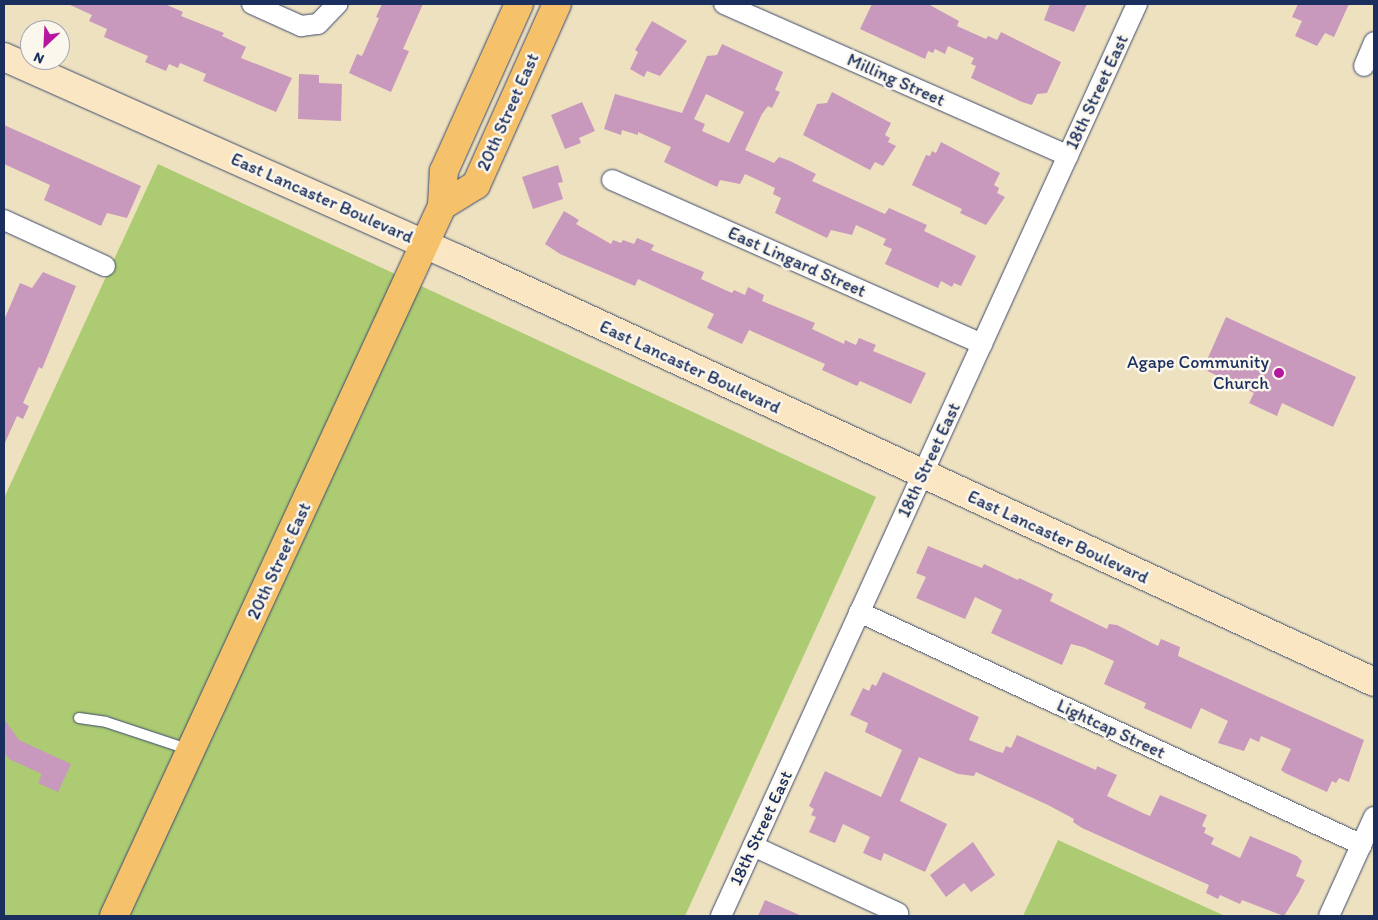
<!DOCTYPE html>
<style>
body{margin:0}
#map{position:relative;width:1378px;height:920px;overflow:hidden;background:#eee1c0;font-family:Itim,sans-serif}
div>[style]{position:absolute}
[style*='--x']{left:calc(var(--x)*1px);top:calc(var(--y)*1px);width:calc(var(--w)*1px);rotate:calc(var(--a)*1deg)}
.green>*{inset:0;background:#accb72}
.building>*{inset:0;background:#c899bc}
.roads{filter:drop-shadow(0 0 1px #3b4a6d) drop-shadow(0 0 1px #3b4a6d)}
.service>*{height:10px;margin:-5px;padding:0 5px;transform-origin:5px;border-radius:5px;background:#fff}
.minor>*{height:20px;margin:-10px;padding:0 10px;transform-origin:10px;border-radius:10px;background:#fff}
.secondary>*{height:28px;margin:-14px;padding:0 14px;transform-origin:14px;border-radius:14px;background:#fbe6c4}
.primary>*{height:28px;margin:-14px;padding:0 14px;transform-origin:14px;border-radius:14px;background:#f5c16b}
.dots>*{width:14px;height:14px;translate:-50% -50%;box-sizing:border-box;border:2px solid #fbf7ec;border-radius:50%}
span{translate:-50% -50%;white-space:nowrap;text-align:center;line-height:1.15;-webkit-text-stroke:5px #fbf7ec;paint-order:stroke}
.street-label{font-size:18px;color:#1b2f5e}
.poi-label{font-size:18px;color:#1b2f5e}
.right{translate:-100% -50%;text-align:right}
.frame{position:absolute;inset:0;border:5px solid #1b2f5e;pointer-events:none}
.north{position:absolute;left:20px;top:20px;width:50px;height:50px;box-sizing:border-box;background:#fbf7ec;border:1px solid #a1a7b3;border-radius:50%;rotate:205deg;font-size:14px;font-weight:700;line-height:20px;text-align:center;color:#1b2f5e}
.north::after{content:'';display:block;margin:auto;width:18px;height:22px;background:#b5179e;clip-path:polygon(50% 0,100% 100%,50% 72%,0 100%)}
</style>
<div id="map">
<div class="green">
<div style="clip-path:polygon(158px 164px,876px 497px,685px 916px,4px 916px,4px 498px)"></div>
<div style="clip-path:polygon(1058px 840px,1225px 916px,1023px 916px)"></div>
</div>
<div class="building">
<div style="clip-path:polygon(68px 4px,165px 4px,183px 12px,181px 16px,224px 33px,222px 36px,246px 47px,241px 58px,292px 78px,276px 112px,203px 81px,206px 74px,180px 63px,178px 68px,169px 64px,166px 71px,145px 62px,148px 56px,104px 37px,107px 29px,89px 21px,92px 15px)"></div>
<div style="clip-path:polygon(382px 4px,423px 4px,403px 49px,409px 51px,391px 92px,349px 73px,357px 54px,362px 56px,379px 18px,376px 17px)"></div>
<div style="clip-path:polygon(872px 4px,928px 4px,959px 21px,957px 26px,986px 39px,988px 36px,997px 40px,1001px 32px,1061px 62px,1047px 93px,1037px 94px,1032px 105px,1022px 102px,971px 78px,976px 66px,971px 64px,974px 58px,948px 46px,945px 54px,935px 49px,933px 53px,928px 51px,925px 59px,860px 29px)"></div>
<div style="clip-path:polygon(1050px 4px,1087px 4px,1074px 32px,1044px 20px)"></div>
<div style="clip-path:polygon(1298px 4px,1349px 4px,1334px 37px,1325px 33px,1317px 46px,1295px 36px,1302px 21px,1292px 17px)"></div>
<div style="clip-path:polygon(652px 21px,687px 41px,660px 76px,647px 71px,644px 77px,630px 69px,638px 52px,635px 50px)"></div>
<div style="clip-path:polygon(evenodd,722px 44px,783px 72px,775px 90px,780px 92px,772px 108px,768px 106px,762px 114px,745px 150px,774px 163px,779px 157px,790px 161px,816px 174px,812px 181px,885px 214px,889px 208px,927px 225px,924px 231px,976px 256px,961px 286px,954px 283px,952px 287px,941px 281px,938px 288px,885px 264px,892px 249px,883px 245px,886px 239px,856px 225px,852px 235px,831px 230px,827px 238px,775px 213px,781px 198px,773px 194px,775px 188px,745px 174px,740px 184px,720px 180px,717px 187px,664px 162px,671px 147px,638px 132px,638px 135px,622px 130px,621px 135px,604px 129px,615px 94px,682px 113px,707px 56px,717px 55px,722px 44px,706px 94px,744px 112px,729px 143px,702px 131px,705px 124px,694px 119px,706px 94px)"></div>
<div style="clip-path:polygon(299px 74px,319px 75px,319px 83px,342px 84px,341px 121px,298px 119px)"></div>
<div style="clip-path:polygon(832px 92px,891px 123px,885px 135px,890px 138px,888px 142px,896px 146px,883px 166px,875px 162px,870px 170px,803px 135px,817px 104px,827px 103px)"></div>
<div style="clip-path:polygon(582px 102px,595px 131px,579px 138px,581px 143px,565px 149px,551px 115px)"></div>
<div style="clip-path:polygon(4px 125px,141px 186px,127px 218px,107px 213px,101px 226px,44px 200px,50px 185px,4px 164px)"></div>
<div style="clip-path:polygon(941px 142px,1000px 173px,994px 185px,999px 188px,997px 193px,1005px 197px,986px 225px,960px 213px,962px 209px,912px 185px,926px 155px,930px 156px,932px 151px,936px 153px)"></div>
<div style="clip-path:polygon(558px 165px,563px 182px,558px 183px,563px 199px,533px 209px,522px 177px)"></div>
<div style="clip-path:polygon(564px 211px,579px 220px,576px 224px,611px 244px,613px 240px,621px 243px,623px 240px,634px 244px,637px 238px,654px 245px,651px 250px,704px 272px,701px 279px,732px 293px,734px 290px,745px 295px,748px 287px,764px 295px,762px 301px,815px 323px,812px 329px,844px 344px,845px 340px,856px 345px,859px 338px,876px 345px,873px 351px,926px 373px,911px 404px,860px 381px,857px 386px,822px 370px,825px 364px,749px 330px,742px 344px,707px 328px,714px 314px,638px 279px,635px 286px,560px 254px,545px 244px)"></div>
<div style="clip-path:polygon(43px 272px,76px 286px,42px 369px,39px 367px,23px 403px,29px 406px,23px 419px,17px 416px,4px 445px,4px 320px,20px 283px,32px 288px)"></div>
<div style="clip-path:polygon(1226px 317px,1356px 377px,1333px 427px,1282px 403px,1277px 416px,1249px 403px,1254px 393px,1203px 369px)"></div>
<div style="clip-path:polygon(928px 546px,982px 568px,984px 564px,1018px 580px,1019px 578px,1053px 594px,1050px 601px,1107px 629px,1109px 624px,1117px 625px,1158px 646px,1161px 639px,1180px 647px,1178px 656px,1364px 740px,1349px 782px,1339px 778px,1336px 783px,1332px 781px,1327px 792px,1285px 773px,1281px 770px,1291px 749px,1261px 736px,1259px 742px,1250px 738px,1244px 751px,1218px 743px,1228px 721px,1201px 708px,1191px 729px,1144px 708px,1146px 703px,1104px 684px,1114px 661px,1083px 647px,1071px 644px,1062px 665px,991px 633px,1002px 610px,975px 597px,965px 619px,916px 598px,926px 577px,916px 573px)"></div>
<div style="clip-path:polygon(883px 672px,979px 717px,969px 740px,996px 751px,1003px 753px,1006px 746px,1011px 748px,1017px 735px,1096px 770px,1097px 766px,1117px 775px,1107px 796px,1145px 814px,1150px 816px,1160px 795px,1207px 815px,1202px 826px,1206px 828px,1204px 833px,1214px 838px,1211px 844px,1240px 858px,1250px 836px,1297px 856px,1302px 861px,1296px 876px,1305px 880px,1299px 892px,1284px 916px,1242px 900px,1240px 904px,1220px 895px,1218px 899px,1206px 893px,1209px 885px,1082px 828px,1073px 822px,1074px 819px,1048px 805px,976px 772px,974px 776px,958px 774px,919px 757px,900px 801px,947px 824px,925px 872px,884px 853px,881px 861px,863px 853px,870px 837px,843px 824px,835px 843px,809px 832px,816px 817px,811px 815px,814px 809px,809px 806px,825px 771px,881px 797px,902px 750px,865px 732px,868px 723px,850px 715px,863px 688px,869px 691px,872px 684px,876px 686px)"></div>
<div style="clip-path:polygon(4px 719px,19px 740px,71px 764px,58px 792px,38px 783px,42px 774px,9px 759px,4px 752px)"></div>
<div style="clip-path:polygon(973px 842px,995px 875px,971px 892px,964px 883px,946px 897px,930px 875px)"></div>
<div style="clip-path:polygon(765px 900px,802px 916px,758px 916px)"></div>
</div>
<div class="roads">
<div class="service">
<div style="--x:79;--y:718;--w:27;--a:8"></div>
<div style="--x:106;--y:722;--w:89;--a:18.4"></div>
</div>
<div class="minor">
<div style="--x:252;--y:4;--w:54;--a:24.2"></div>
<div style="--x:301;--y:26;--w:17;--a:-7"></div>
<div style="--x:318;--y:24;--w:28;--a:-46"></div>
<div style="--x:724;--y:4;--w:376;--a:23.8"></div>
<div style="--x:1364;--y:66;--w:26;--a:-67"></div>
<div style="--x:612;--y:180;--w:405;--a:23.9"></div>
<div style="--x:4;--y:220;--w:111;--a:24.5"></div>
<div style="--x:859;--y:612;--w:554;--a:24.85"></div>
<div style="--x:753;--y:846;--w:160;--a:24.8"></div>
<div style="--x:721;--y:916;--w:1002;--a:-65.48"></div>
<div style="--x:1329;--y:916;--w:109;--a:-65.6"></div>
</div>
<div class="secondary">
<div style="--x:4;--y:57;--w:495;--a:24"></div>
<div style="--x:456;--y:258;--w:1011;--a:24.79"></div>
</div>
<div class="primary">
<div style="--x:442;--y:206;--w:40;--a:-32"></div>
<div style="--x:476;--y:185;--w:198;--a:-65.9"></div>
<div style="--x:114;--y:916;--w:782;--a:-65.2"></div>
<div style="--x:442;--y:206;--w:35;--a:-87"></div>
<div style="--x:444;--y:171;--w:183;--a:-65.8"></div>
</div>
</div>
<div class="dots">
<div style="left:1279px;top:373px;background:#b5179e"></div>
</div>
<div class="street-label">
<span style="left:896px;top:80px;rotate:24deg">Milling Street</span>
<span style="left:1097px;top:92px;rotate:-65deg">18th Street East</span>
<span style="left:508px;top:112px;rotate:-66deg">20th Street East</span>
<span style="left:322px;top:198px;rotate:24deg">East Lancaster Boulevard</span>
<span style="left:797px;top:262px;rotate:24deg">East Lingard Street</span>
<span style="left:690px;top:367px;rotate:25deg">East Lancaster Boulevard</span>
<span style="left:929px;top:460px;rotate:-65deg">18th Street East</span>
<span style="left:1058px;top:537px;rotate:25deg">East Lancaster Boulevard</span>
<span style="left:279px;top:561px;rotate:-65deg">20th Street East</span>
<span style="left:1111px;top:729px;rotate:25deg">Lightcap Street</span>
<span style="left:761px;top:828px;rotate:-65deg">18th Street East</span>
</div>
<div class="poi-label">
<span class="right" style="left:1269px;top:373px">Agape Community<br>Church</span>
</div>
<div class="frame"></div>
<div class="north">N</div>
</div>
